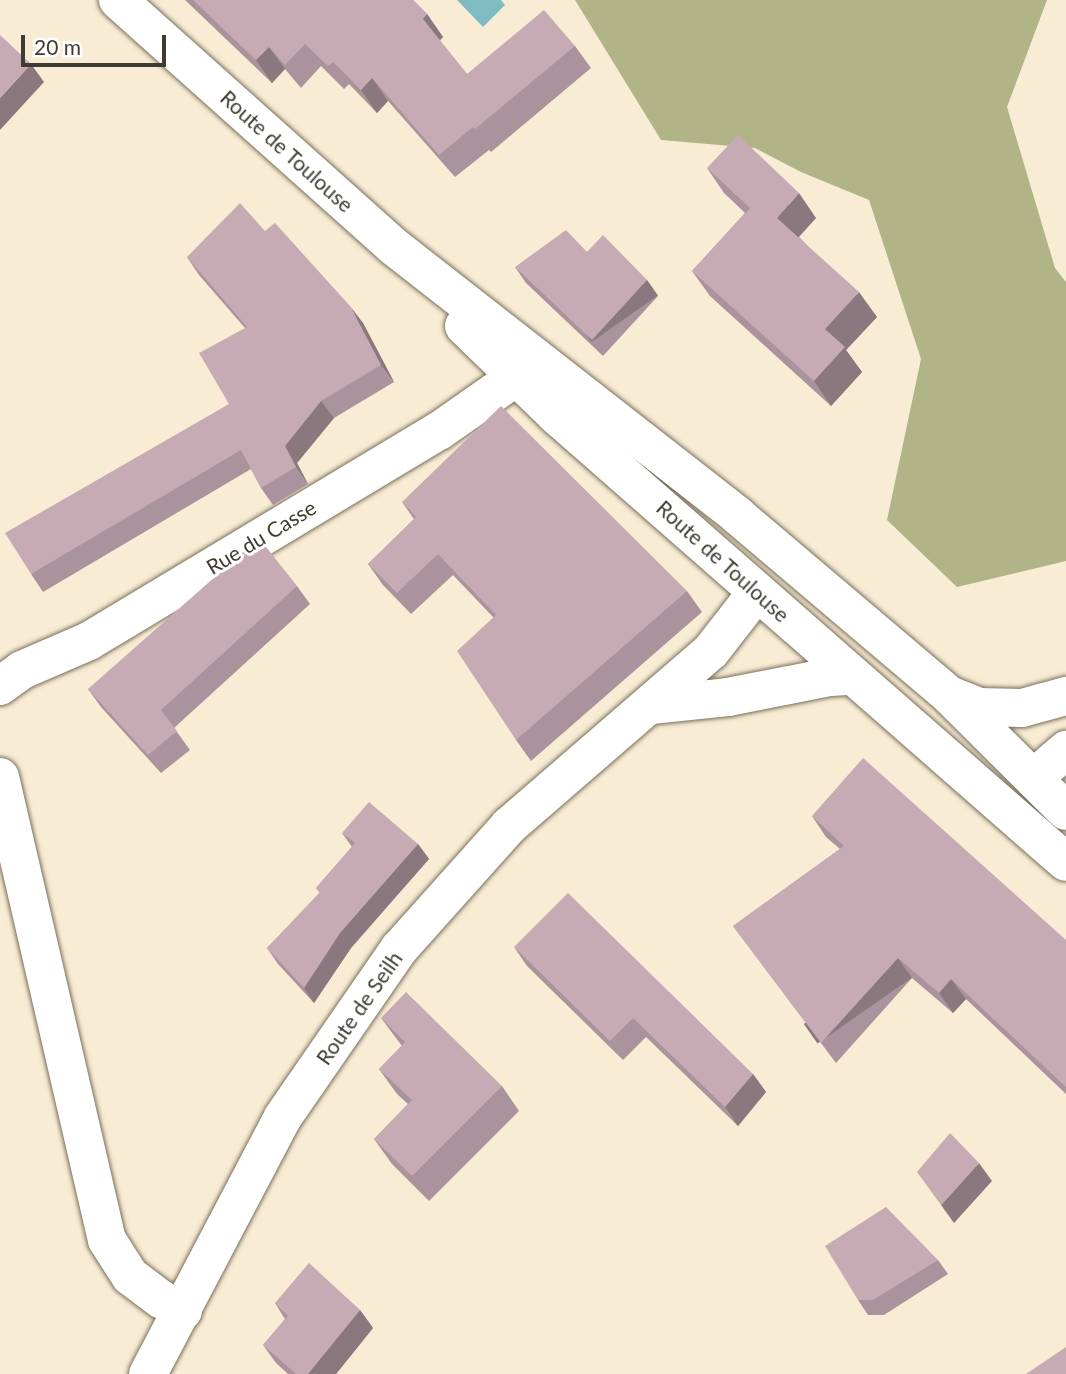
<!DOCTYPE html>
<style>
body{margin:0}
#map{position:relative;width:1066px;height:1374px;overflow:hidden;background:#f8ecd4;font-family:Lato,sans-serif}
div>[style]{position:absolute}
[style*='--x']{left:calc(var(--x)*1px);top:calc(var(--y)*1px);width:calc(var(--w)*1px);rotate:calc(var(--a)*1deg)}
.forest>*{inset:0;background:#b0b486}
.water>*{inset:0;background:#7fbbc2}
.roads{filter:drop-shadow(0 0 2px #7a6f5a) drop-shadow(0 0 2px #7a6f5a)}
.street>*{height:38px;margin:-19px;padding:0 19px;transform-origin:19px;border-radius:19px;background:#fff}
.secondary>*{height:38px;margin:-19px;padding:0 19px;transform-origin:19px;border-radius:19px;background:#fff}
.wall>*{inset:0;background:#aa939c}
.shaded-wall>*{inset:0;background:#8b787f;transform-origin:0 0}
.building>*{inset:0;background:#c6abb5}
span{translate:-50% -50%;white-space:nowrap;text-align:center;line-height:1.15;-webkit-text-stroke:6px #fff;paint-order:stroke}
.street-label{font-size:21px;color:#403b32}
.scale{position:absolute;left:21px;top:35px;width:145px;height:32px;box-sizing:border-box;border:4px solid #403b32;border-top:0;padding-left:9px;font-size:21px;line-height:24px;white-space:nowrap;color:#403b32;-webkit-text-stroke:5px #fff;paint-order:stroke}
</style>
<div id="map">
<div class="forest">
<div style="clip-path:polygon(575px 0,1047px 0,1007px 107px,1055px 268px,1066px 282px,1066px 561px,957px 587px,887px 520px,921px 359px,869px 200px,801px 172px,755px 148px,661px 140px)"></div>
</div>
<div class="water">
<div style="clip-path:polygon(457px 0,501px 0,505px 5px,483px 27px)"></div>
</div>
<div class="roads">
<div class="street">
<div style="--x:0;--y:686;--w:27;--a:-36"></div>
<div style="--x:22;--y:670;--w:73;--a:-23.4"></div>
<div style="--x:89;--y:641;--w:408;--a:-31"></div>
<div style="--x:439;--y:431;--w:94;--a:-35"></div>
<div style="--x:0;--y:777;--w:475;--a:77"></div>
<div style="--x:107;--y:1240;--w:43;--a:57.4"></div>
<div style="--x:130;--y:1276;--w:39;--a:37"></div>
<div style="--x:161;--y:1299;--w:25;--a:29"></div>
</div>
<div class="secondary">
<div style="--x:118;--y:0;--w:369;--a:41.8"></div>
<div style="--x:393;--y:246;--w:438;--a:38"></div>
<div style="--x:738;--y:516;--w:278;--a:40.3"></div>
<div style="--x:950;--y:696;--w:163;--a:44.8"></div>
<div style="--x:464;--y:326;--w:131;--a:44.1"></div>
<div style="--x:558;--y:417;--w:675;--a:41.22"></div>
<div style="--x:952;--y:696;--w:29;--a:22"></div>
<div style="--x:979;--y:707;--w:43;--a:1.3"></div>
<div style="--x:1022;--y:708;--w:46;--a:-15.3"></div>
<div style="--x:651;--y:705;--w:77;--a:-5.9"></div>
<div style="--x:728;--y:697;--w:104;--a:-11.1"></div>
<div style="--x:830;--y:677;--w:22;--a:-3"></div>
<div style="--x:1034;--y:778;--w:43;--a:-41.2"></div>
<div style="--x:148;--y:1374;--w:290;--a:-62.3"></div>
<div style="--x:283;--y:1117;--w:204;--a:-55.4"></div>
<div style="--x:399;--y:949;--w:165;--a:-48.2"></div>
<div style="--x:509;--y:826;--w:267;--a:-40.9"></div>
<div style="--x:711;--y:651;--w:75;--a:-52.1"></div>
</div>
</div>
<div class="wall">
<div style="clip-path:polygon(185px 0,413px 0,427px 14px,443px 37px,440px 41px,467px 74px,575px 46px,591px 68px,491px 152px,489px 150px,455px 177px,388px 101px,377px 113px,349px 84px,344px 89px,321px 66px,301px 88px,285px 69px,272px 83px)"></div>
<div style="clip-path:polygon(707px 168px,816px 218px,799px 237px,877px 317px,846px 350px,862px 372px,831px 406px,710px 296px,692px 271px,745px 213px,724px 193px)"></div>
<div style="clip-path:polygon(265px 231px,363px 323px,394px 382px,334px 418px,297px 463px,308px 484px,273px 505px,261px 488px,251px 469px,43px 592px,31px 574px,229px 404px,245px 328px,199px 275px,187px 257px)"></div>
<div style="clip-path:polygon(515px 267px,647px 280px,658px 296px,603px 356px,526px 283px)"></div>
<div style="clip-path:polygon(402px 502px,687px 591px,702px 612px,531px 761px,516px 740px,493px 617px,453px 575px,411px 614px,383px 585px,368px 564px,414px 519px)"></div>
<div style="clip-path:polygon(297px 586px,310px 604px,174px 728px,190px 750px,161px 773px,101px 707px,88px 689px)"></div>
<div style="clip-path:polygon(812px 816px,1066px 940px,1066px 1094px,966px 999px,953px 1013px,912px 978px,836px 1063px,733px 926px,840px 849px,826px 837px)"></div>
<div style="clip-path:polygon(342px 833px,418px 844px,429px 859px,351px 948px,314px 1003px,278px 964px,267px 948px,320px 893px,316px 888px,352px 847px)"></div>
<div style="clip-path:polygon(514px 947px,753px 1074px,766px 1092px,738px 1126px,646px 1037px,623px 1060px,527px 966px)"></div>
<div style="clip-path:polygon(381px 1018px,502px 1086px,519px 1111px,429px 1201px,392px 1164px,374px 1139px,408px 1104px,397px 1094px,379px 1069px,402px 1046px)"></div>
<div style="clip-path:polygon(938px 1260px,948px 1274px,884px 1315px,868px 1315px,858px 1300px)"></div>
<div style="clip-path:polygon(275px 1303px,360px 1310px,373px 1328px,336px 1374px,288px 1374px,276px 1363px,263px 1345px,285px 1319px)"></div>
</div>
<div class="shaded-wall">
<div style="left:427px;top:14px;width:28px;height:6px;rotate:55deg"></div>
<div style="clip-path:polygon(269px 47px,285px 69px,272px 83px,256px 60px)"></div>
<div style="clip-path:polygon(31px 64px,44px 82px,0 130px,0 98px)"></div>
<div style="clip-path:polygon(372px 78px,388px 101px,377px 113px,361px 90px)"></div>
<div style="clip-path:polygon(799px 193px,816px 218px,794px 242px,777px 218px)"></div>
<div style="left:647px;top:280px;width:19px;height:81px;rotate:55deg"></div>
<div style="clip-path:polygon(859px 292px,877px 317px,846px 350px,862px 372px,831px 406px,814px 381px,825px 329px)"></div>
<div style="clip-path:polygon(350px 306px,363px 323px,394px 382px,381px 365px)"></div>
<div style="clip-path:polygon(321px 401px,334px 418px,297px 463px,308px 484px,296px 467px,285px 446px)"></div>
<div style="clip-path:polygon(418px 844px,429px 859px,351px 948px,314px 1003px,304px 988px,340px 933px)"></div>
<div style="left:898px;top:958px;width:24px;height:115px;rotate:55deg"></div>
<div style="clip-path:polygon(951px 979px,966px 999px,953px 1013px,939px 993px)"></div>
<div style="clip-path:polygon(753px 1074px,766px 1092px,738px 1126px,725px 1107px)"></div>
<div style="clip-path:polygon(979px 1163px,992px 1181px,954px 1223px,941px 1205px)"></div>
<div style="clip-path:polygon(360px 1310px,373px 1328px,336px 1374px,308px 1374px)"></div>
</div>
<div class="building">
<div style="clip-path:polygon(193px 0,413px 0,427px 14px,423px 19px,467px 74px,544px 10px,575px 46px,475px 129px,473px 127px,439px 155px,372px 78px,361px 90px,333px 62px,328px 66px,305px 44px,285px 65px,269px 47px,256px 60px)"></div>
<div style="clip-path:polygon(0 35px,31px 64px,0 98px)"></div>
<div style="clip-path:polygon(738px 135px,799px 193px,777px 218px,859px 292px,825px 329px,845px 347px,814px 381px,692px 271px,750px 208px,707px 168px)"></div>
<div style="clip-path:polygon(240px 203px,265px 231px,275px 223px,350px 306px,381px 365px,321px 401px,285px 446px,296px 467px,261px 488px,241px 450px,31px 574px,5px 533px,229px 404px,199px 353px,247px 327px,187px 257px)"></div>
<div style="clip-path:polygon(566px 230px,587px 252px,603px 235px,647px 280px,592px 340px,515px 267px)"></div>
<div style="clip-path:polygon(501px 406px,687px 591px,516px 740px,457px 651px,496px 615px,438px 554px,397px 593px,368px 564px,416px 517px,402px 502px)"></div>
<div style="clip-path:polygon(259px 538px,297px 586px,161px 710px,177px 731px,148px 755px,88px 689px)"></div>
<div style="clip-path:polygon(863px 758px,1066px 940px,1066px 1087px,951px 979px,939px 993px,898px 958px,821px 1043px,733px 926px,844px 846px,812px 816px)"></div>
<div style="clip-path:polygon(369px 802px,418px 844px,340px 933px,304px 988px,267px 948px,320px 892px,316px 888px,355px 843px,342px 833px)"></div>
<div style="clip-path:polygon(568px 893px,753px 1074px,725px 1107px,633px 1018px,610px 1041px,514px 947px)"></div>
<div style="clip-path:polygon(406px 992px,502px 1086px,412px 1176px,374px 1139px,412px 1100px,379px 1069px,405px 1042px,381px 1018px)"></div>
<div style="clip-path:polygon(950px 1133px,979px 1163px,941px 1205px,917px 1172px)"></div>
<div style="clip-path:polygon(886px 1207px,938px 1260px,873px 1300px,858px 1300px,825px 1246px)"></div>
<div style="clip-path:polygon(309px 1263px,360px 1310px,308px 1374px,296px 1374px,263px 1345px,288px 1316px,275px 1303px)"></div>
<div style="clip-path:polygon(1066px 1347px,1066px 1374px,1026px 1374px)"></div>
</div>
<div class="street-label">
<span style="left:287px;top:151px;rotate:42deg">Route de Toulouse</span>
<span style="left:261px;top:537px;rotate:-31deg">Rue du Casse</span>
<span style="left:723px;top:561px;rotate:42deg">Route de Toulouse</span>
<span style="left:359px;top:1008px;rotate:-55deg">Route de Seilh</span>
</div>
<div class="scale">20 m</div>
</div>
